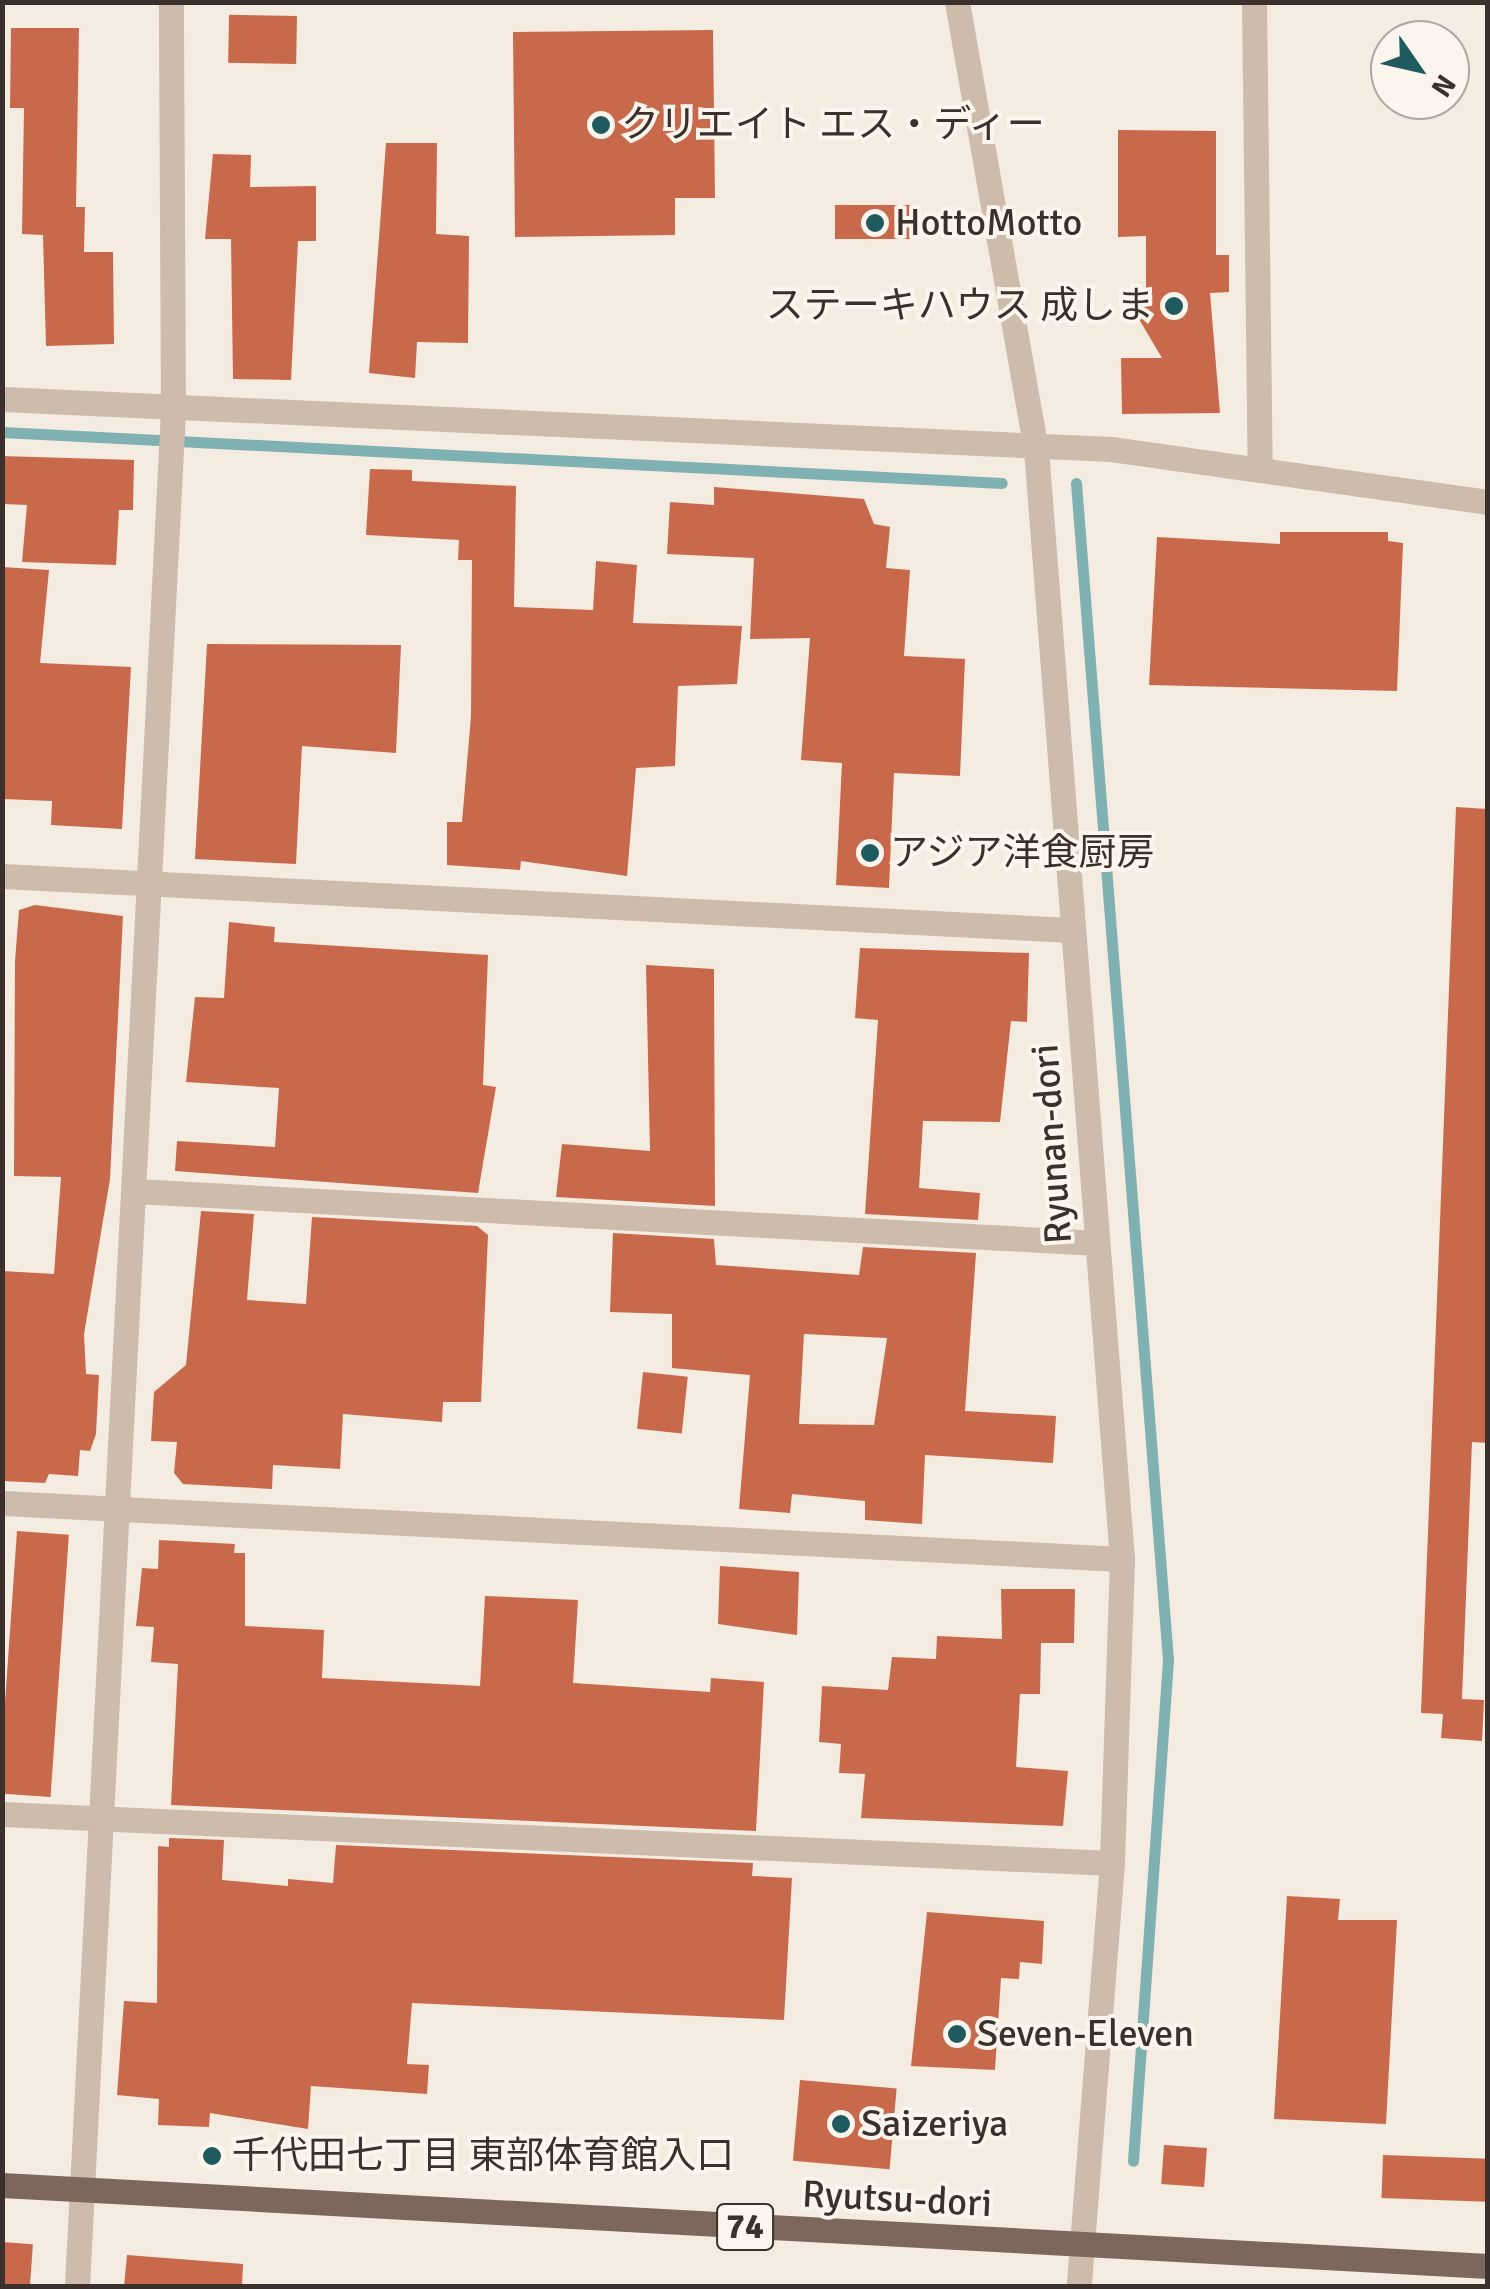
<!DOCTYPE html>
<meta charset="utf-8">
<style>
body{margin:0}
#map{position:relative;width:1490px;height:2289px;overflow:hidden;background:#f4ebe1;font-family:Signika,"Noto Sans JP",sans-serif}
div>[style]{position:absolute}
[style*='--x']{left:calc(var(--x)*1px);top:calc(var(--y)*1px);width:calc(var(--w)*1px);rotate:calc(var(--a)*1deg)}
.stream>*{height:11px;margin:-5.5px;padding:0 5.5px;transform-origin:5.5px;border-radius:5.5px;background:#7fb0b2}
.building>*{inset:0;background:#c8694b;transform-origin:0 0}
.minor>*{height:25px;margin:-12.5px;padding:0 12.5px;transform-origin:12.5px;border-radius:12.5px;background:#cdbbac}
.major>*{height:25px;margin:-12.5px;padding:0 12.5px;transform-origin:12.5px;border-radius:12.5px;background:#7d675c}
.dots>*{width:28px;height:28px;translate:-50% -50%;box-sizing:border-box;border:5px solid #fbf5ee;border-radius:50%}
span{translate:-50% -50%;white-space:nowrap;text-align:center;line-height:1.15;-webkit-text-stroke:8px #fbf5ee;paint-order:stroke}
.shield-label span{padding:2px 8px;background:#fbf5ee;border:2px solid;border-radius:8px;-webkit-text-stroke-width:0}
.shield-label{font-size:35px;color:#3b302b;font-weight:700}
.poi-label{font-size:38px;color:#3b302b}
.left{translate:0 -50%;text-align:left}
.right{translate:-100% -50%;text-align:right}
.street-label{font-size:38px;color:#3b302b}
.frame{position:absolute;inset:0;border:5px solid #3b302b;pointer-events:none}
.north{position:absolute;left:1370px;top:20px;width:100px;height:100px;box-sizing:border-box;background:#fbf5ee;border:2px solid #aea6a0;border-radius:50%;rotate:124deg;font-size:28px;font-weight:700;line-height:40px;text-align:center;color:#3b302b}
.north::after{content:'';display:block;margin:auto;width:35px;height:45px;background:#1f5a5e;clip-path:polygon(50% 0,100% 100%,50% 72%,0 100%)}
</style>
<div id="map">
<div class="stream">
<div style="--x:2;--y:432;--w:1001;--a:2.92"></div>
<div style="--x:1076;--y:483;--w:1181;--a:85.53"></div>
<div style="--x:1168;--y:1660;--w:502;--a:94"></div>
</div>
<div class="building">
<div style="left:297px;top:16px;width:48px;height:68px;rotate:91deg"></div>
<div style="clip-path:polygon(11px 28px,79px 28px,76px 207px,85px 207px,84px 252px,113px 252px,114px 344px,46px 346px,43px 235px,22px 234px,24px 108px,10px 108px)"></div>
<div style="clip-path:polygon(713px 30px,715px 198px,675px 198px,675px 235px,515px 237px,513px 32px)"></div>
<div style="clip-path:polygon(1118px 130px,1216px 131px,1216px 255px,1229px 255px,1229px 292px,1210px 293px,1220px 413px,1122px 414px,1121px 358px,1162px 358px,1130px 304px,1146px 289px,1146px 236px,1118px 237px)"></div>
<div style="clip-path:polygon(386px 143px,437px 143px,436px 234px,469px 236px,468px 343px,417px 342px,415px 378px,369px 373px)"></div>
<div style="clip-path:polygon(213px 154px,251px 155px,250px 187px,316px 186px,316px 241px,298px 241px,291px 380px,233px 379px,231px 239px,205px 239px)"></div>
<div style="left:835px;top:205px;width:75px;height:34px"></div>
<div style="clip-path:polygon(2px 456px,134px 460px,133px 510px,119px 510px,116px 565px,22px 562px,27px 505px,2px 504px)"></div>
<div style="clip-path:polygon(370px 469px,412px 470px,412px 481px,516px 486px,514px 607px,593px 610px,596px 561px,637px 565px,633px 623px,742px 626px,737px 684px,678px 686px,675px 766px,636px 768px,627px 876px,521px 861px,520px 870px,447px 865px,447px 822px,462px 822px,471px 716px,472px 560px,458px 560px,459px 540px,366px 535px)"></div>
<div style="clip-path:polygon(714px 487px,864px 499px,874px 524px,890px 527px,886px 568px,910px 570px,904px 656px,965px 659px,960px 776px,894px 773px,889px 888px,836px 885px,842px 763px,801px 760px,810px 638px,750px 639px,754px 558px,667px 554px,670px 502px,714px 505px)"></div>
<div style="clip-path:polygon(1280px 532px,1388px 532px,1388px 541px,1403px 543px,1397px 691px,1149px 685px,1157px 537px,1280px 544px)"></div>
<div style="clip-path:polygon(2px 567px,49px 570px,40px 663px,131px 667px,122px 829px,51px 825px,52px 801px,2px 799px)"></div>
<div style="clip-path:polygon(207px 644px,401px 645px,396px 753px,302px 746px,296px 864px,195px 859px)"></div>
<div style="clip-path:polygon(1456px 807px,1488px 809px,1488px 1443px,1472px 1442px,1462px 1699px,1484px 1700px,1482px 1741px,1441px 1738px,1443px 1714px,1421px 1713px)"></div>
<div style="clip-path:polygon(35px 905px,123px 916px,110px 1179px,84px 1334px,86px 1374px,99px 1375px,96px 1434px,90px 1451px,80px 1450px,78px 1476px,49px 1474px,45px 1483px,2px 1481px,2px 1271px,54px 1274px,61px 1177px,14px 1176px,15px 961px,19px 910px)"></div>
<div style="clip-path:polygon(229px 922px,275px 927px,274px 942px,488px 955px,483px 1085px,496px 1087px,478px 1193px,175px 1171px,177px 1141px,275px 1147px,279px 1088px,186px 1082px,195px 997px,224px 998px)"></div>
<div style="clip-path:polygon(860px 948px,1029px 953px,1027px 1022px,1011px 1021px,1000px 1122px,923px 1121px,919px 1188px,980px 1193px,978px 1220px,865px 1214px,878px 1020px,855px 1018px)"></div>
<div style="clip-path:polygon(646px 965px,714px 969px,715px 1206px,556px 1197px,562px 1144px,650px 1151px)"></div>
<div style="clip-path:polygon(201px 1211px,254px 1214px,247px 1300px,306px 1304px,312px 1217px,477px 1226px,488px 1235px,481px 1402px,443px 1402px,442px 1422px,343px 1414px,340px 1469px,273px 1465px,272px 1489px,183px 1484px,174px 1473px,177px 1442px,151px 1441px,154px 1392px,186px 1365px)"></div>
<div style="clip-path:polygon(evenodd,613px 1233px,714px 1239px,716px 1265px,859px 1275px,863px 1247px,976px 1253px,965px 1411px,1056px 1416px,1053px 1463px,925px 1455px,922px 1524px,865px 1520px,865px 1501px,792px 1494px,790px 1513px,739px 1509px,750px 1375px,672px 1368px,672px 1314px,610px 1312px,613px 1233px,804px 1334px,887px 1338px,874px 1425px,799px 1424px,804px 1334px)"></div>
<div style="left:643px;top:1372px;width:45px;height:57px;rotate:6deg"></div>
<div style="left:17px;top:1531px;width:52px;height:263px;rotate:4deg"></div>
<div style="clip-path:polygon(159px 1540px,235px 1544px,234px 1553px,245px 1553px,245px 1626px,324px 1630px,322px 1678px,480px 1686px,485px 1596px,578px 1600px,573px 1683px,710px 1692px,711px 1678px,764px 1682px,756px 1831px,171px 1805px,178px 1664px,151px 1662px,154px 1627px,136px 1626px,142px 1568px,158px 1569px)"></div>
<div style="clip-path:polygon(720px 1566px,799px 1572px,797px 1635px,718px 1624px)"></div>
<div style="clip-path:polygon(1001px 1589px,1075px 1589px,1074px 1643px,1041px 1643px,1040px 1694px,1020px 1694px,1016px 1767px,1068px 1771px,1063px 1826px,861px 1818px,865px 1774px,839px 1773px,841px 1744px,819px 1742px,822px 1686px,888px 1690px,892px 1657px,936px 1659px,937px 1636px,1002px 1639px)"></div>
<div style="clip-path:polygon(169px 1838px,224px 1840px,222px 1880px,288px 1886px,288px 1879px,333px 1883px,336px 1845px,753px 1863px,752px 1876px,792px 1878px,784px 2020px,412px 2003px,407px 2064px,429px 2065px,427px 2094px,311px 2086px,308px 2129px,210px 2113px,209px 2127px,158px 2125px,159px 2099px,117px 2095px,124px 2001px,157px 2003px,158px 1846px,169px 1847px)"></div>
<div style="clip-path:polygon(1287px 1896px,1340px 1899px,1338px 1920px,1397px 1920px,1386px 2124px,1274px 2119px)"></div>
<div style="clip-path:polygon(927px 1912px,1044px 1921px,1042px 1964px,1020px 1962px,1019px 1979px,1001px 1978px,995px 2070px,911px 2066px)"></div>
<div style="left:800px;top:2080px;width:97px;height:81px;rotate:5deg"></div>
<div style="left:1164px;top:2145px;width:43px;height:39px;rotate:4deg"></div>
<div style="left:1383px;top:2155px;width:105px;height:43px;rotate:2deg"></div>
<div style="left:2px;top:2242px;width:31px;height:44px;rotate:4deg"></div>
<div style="clip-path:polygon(127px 2255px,243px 2264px,242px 2286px,124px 2286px)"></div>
</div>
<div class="minor">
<div style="--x:957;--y:2;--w:454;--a:80"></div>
<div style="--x:1036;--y:449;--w:1113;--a:85.57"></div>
<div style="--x:1122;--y:1559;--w:304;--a:91.9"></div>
<div style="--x:1112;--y:1863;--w:424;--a:94.5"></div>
<div style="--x:1254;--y:2;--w:465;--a:89.3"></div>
<div style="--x:2;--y:399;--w:1110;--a:2.58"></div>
<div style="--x:1111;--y:449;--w:381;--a:8"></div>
<div style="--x:2;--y:876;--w:1072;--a:2.89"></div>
<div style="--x:135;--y:1191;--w:963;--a:3.09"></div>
<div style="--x:2;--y:1503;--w:1121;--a:2.86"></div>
<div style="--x:2;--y:1814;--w:1111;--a:2.53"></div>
<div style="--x:77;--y:2286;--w:1880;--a:-87.07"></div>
<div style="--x:173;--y:408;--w:406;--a:-90.3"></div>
</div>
<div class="major">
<div style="--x:2;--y:2185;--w:1488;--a:3.12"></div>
</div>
<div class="dots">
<div style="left:601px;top:125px;background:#1f5a5e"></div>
<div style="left:875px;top:223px;background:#1f5a5e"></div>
<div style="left:1174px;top:306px;background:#1f5a5e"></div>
<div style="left:870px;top:853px;background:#1f5a5e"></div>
<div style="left:957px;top:2034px;background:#1f5a5e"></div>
<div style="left:841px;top:2124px;background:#1f5a5e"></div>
<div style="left:212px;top:2156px;background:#1f5a5e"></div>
</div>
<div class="shield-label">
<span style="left:745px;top:2227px">74</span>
</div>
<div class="poi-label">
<span class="left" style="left:621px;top:125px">クリエイト エス・ディー</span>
<span class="left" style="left:895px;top:223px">HottoMotto</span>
<span class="right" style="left:1154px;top:306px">ステーキハウス 成しま</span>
<span class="left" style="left:890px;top:853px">アジア洋食厨房</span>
<span class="left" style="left:977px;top:2034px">Seven-Eleven</span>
<span class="left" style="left:861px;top:2124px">Saizeriya</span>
<span class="left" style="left:232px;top:2156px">千代田七丁目 東部体育館入口</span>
</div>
<div class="street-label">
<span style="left:1052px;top:1144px;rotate:-94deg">Ryunan-dori</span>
<span style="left:897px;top:2199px;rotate:3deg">Ryutsu-dori</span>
</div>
<div class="frame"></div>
<div class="north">N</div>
</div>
